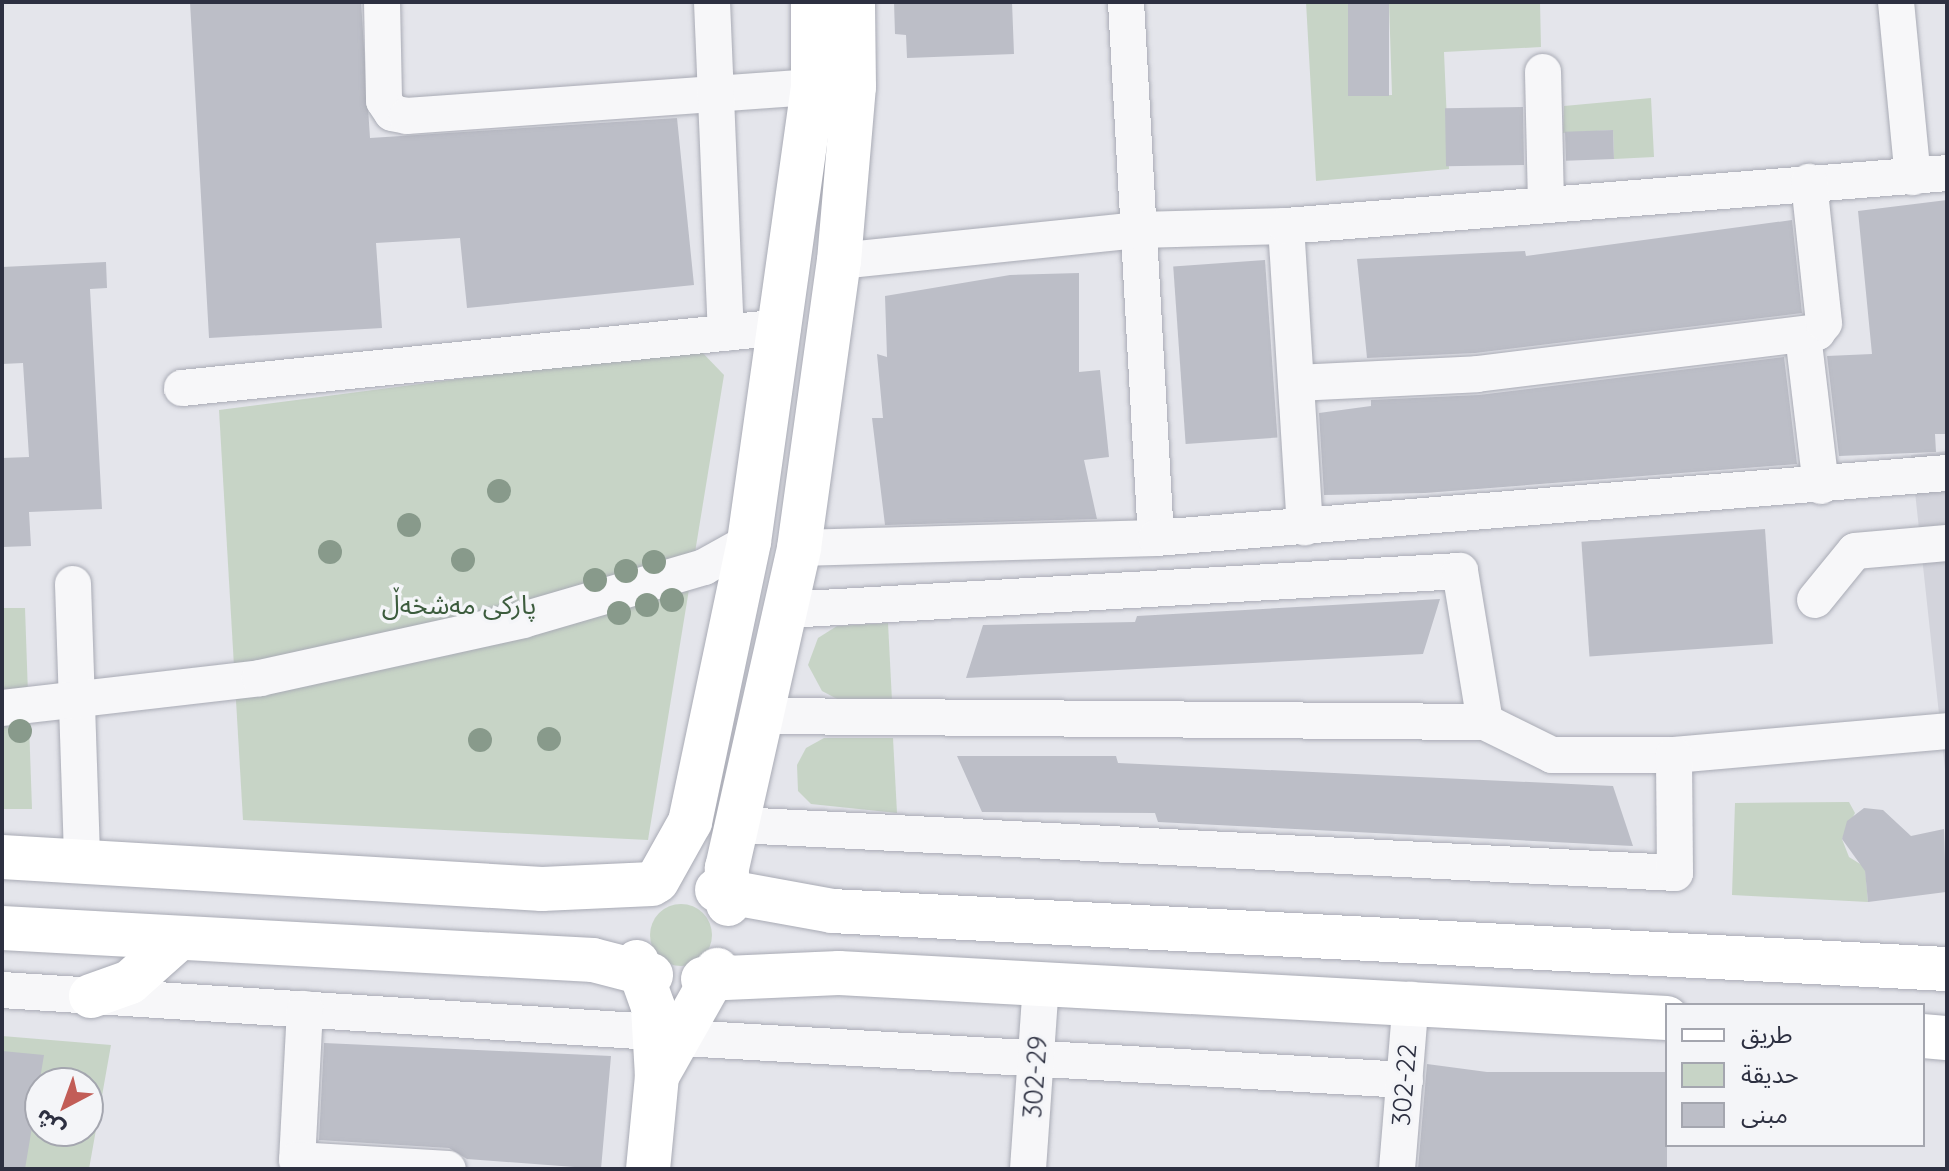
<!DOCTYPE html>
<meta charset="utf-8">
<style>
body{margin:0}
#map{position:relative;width:1949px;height:1171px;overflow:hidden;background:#e4e5eb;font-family:Quicksand,"Noto Sans Arabic",sans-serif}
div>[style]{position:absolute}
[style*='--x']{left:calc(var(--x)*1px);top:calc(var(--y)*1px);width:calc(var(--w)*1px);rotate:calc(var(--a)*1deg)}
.built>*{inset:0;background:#d3d4dc}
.green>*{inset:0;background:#c7d4c6}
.round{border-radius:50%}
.building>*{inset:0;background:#bcbec7;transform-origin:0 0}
.roads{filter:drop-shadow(0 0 2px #a9abb5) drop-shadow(0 0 2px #a9abb5)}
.minor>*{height:36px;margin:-18px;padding:0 18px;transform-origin:18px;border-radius:18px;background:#f7f7f9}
.major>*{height:44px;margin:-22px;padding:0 22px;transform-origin:22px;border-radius:22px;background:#fff}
.trees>*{width:24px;height:24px;margin:-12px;border-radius:50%;background:#889a8b}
span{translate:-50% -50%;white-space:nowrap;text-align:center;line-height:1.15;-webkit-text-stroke:7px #f4f5f8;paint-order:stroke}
.park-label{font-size:26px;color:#3c5c3d}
.street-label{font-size:26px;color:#2d3041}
.frame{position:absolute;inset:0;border:4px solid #2d3041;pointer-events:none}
.legend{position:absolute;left:1665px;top:1003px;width:260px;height:144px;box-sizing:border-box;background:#f4f5f8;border:2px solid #a4a6af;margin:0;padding:10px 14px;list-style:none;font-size:24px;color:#2d3041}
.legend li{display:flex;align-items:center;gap:16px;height:40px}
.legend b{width:40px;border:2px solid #a4a6af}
.north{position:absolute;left:24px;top:1067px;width:80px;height:80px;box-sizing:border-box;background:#f4f5f8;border:2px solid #a4a6af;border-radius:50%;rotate:221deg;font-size:22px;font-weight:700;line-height:32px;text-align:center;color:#2d3041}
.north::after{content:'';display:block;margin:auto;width:28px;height:36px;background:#c25d57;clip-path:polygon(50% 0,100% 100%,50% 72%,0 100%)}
</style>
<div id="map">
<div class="built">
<div style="clip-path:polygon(1947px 451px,1947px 788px,1911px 455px)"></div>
</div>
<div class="green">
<div style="clip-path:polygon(1306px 2px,1348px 2px,1352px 96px,1392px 95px,1389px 2px,1540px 2px,1541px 47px,1444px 52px,1449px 169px,1316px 181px)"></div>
<div style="clip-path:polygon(1651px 98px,1654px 157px,1614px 159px,1613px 130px,1563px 133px,1564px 106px)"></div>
<div style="clip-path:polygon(698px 348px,724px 375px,648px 840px,243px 820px,219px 410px)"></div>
<div style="clip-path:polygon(2px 608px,25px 608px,32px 809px,2px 809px)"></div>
<div style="clip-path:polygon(888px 623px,892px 701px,841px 701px,822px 691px,808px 665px,818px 638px,837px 626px)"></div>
<div style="clip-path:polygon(824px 738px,893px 738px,897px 813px,811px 804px,798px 791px,797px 765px,806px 748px)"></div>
<div style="clip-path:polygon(1849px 802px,1855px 813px,1842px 839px,1849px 857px,1865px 867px,1868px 902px,1732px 895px,1735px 803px)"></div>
<div class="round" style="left:650px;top:904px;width:62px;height:62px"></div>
<div style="clip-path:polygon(evenodd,2px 1036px,111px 1045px,89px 1169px,2px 1169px,2px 1036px,40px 1083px,88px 1083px,88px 1131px,40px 1131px,40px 1083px)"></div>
</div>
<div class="building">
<div style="clip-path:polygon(190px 2px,361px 2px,370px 138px,677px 118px,694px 285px,467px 308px,460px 238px,376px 243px,382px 328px,209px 338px)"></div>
<div style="clip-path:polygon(894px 2px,1012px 2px,1014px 54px,907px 58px,906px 35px,895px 34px)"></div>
<div style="left:1348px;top:2px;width:41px;height:94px"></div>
<div style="left:1523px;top:107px;width:58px;height:78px;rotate:89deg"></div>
<div style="left:1613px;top:130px;width:29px;height:48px;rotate:88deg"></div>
<div style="clip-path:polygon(1947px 200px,1947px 434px,1935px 434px,1936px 452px,1839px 456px,1827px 356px,1872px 354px,1858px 211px)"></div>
<div style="clip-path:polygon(1792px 220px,1802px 313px,1475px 353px,1367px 358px,1357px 259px,1525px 251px,1526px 256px)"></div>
<div style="left:1265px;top:260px;width:178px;height:92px;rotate:86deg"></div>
<div style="clip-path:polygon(106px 262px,107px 288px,90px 289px,102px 509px,29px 512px,31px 546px,2px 547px,2px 458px,29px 457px,23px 363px,2px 364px,2px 267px)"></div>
<div style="clip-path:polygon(1079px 273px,1079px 372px,1100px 370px,1109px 457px,1084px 460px,1097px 519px,885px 525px,872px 418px,883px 418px,877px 354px,887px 357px,885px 296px,1010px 275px)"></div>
<div style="clip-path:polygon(1784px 357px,1797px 464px,1425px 493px,1324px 495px,1319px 413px,1371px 406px,1371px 400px,1479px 395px)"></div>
<div style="left:1765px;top:529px;width:115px;height:184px;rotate:86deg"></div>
<div style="clip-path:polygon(1440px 599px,1423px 654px,966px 678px,983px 625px,1135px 622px,1137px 616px)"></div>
<div style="clip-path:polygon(957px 756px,1116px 756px,1118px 763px,1613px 786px,1633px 846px,1158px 822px,1155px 813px,982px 812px)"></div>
<div style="clip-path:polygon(1864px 808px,1883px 810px,1911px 836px,1944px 829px,1946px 892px,1868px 902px,1865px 871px,1842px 839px,1847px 821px)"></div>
<div style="clip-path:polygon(324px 1043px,611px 1056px,601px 1169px,467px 1159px,449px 1148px,319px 1140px)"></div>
<div style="clip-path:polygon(2px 1051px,44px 1055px,25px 1169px,2px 1169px)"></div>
<div style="clip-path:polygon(1427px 1064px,1487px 1072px,1667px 1072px,1667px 1169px,1418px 1169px)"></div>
</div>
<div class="roads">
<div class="minor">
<div style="--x:382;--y:2;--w:99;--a:88.8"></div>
<div style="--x:384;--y:101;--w:14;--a:56"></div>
<div style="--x:392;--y:113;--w:15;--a:11"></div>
<div style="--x:407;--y:116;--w:407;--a:-4.1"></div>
<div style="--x:712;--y:2;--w:331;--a:87.6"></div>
<div style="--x:1126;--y:2;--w:537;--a:86.8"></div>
<div style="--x:1896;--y:2;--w:176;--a:84.5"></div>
<div style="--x:1543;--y:72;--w:132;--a:88.7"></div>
<div style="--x:1286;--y:226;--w:302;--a:86.4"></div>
<div style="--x:839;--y:261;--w:302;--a:-5.9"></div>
<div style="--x:1139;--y:230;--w:147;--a:-1.6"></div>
<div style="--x:1286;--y:226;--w:663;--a:-4.58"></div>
<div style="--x:1803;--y:335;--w:152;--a:83.2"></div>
<div style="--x:1296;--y:383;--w:181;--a:-2.8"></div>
<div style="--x:1477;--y:374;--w:343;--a:-7"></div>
<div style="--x:1817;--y:332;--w:11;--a:-52"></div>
<div style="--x:1824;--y:323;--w:142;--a:-96.1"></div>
<div style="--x:182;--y:388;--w:604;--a:-5.8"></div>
<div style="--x:799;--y:548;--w:357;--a:-1.6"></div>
<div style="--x:1156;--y:538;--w:794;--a:-4.7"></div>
<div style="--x:73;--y:584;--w:278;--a:88.1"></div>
<div style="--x:1815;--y:600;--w:63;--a:-50.8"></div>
<div style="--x:1855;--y:551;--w:92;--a:-5"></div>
<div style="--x:787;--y:610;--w:674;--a:-3.32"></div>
<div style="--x:1460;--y:571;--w:153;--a:80.6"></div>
<div style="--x:2;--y:708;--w:260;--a:-6.6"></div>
<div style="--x:260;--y:678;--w:269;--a:-12.4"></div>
<div style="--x:523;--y:620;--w:189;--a:-16.3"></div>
<div style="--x:704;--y:567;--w:51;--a:-29.1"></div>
<div style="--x:765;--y:716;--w:720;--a:0.48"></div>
<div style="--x:1485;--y:722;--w:75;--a:26.2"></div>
<div style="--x:1552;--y:755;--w:122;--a:0"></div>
<div style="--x:1674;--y:755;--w:274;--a:-5"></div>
<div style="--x:738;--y:825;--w:938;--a:2.93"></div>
<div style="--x:1675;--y:873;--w:118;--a:-90.5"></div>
<div style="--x:2;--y:990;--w:652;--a:3.69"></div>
<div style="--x:305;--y:1009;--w:151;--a:93"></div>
<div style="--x:297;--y:1160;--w:151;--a:3.4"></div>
<div style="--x:683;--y:1038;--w:723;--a:3.33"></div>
<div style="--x:1028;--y:1169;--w:184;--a:-86"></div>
<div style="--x:1397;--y:1169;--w:170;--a:-85.3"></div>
</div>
<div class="major">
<div style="--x:2;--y:857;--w:541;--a:3.39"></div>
<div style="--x:542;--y:889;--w:110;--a:-2.6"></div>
<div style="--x:657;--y:881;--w:68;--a:-60.8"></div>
<div style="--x:690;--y:822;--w:286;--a:-78.1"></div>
<div style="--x:749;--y:542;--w:459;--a:-82"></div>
<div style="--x:813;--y:87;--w:85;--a:-90"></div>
<div style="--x:717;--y:890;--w:117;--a:10.3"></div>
<div style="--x:832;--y:911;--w:1117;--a:2.98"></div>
<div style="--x:728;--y:904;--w:36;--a:-92"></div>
<div style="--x:727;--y:868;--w:328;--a:-77.3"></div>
<div style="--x:799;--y:548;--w:290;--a:-82.1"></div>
<div style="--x:839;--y:261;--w:175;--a:-85.1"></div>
<div style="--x:854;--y:87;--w:85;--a:-90.7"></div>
<div style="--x:2;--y:928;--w:592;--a:3.1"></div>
<div style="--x:593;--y:960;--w:60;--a:14.5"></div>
<div style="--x:637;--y:962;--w:48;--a:70.4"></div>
<div style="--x:653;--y:1007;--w:69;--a:86.7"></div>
<div style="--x:657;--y:1076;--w:93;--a:95.5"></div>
<div style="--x:703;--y:979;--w:136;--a:-2.5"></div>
<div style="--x:839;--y:973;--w:829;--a:3.11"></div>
<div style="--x:91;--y:996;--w:41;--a:-19.7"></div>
<div style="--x:130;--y:982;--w:64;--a:-41.9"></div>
<div style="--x:1923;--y:1036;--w:24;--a:5"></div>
<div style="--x:657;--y:1076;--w:122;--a:-60.5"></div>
</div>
</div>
<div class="trees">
<div style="left:499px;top:491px"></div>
<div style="left:409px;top:525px"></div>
<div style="left:330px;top:552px"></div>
<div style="left:463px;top:560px"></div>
<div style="left:654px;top:562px"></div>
<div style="left:626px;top:571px"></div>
<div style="left:595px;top:580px"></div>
<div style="left:672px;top:600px"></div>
<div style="left:647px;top:605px"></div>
<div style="left:619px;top:613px"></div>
<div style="left:20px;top:731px"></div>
<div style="left:549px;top:739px"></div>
<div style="left:480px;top:740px"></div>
</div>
<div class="park-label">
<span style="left:459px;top:605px">پارکی مەشخەڵ</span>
</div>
<div class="street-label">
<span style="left:1035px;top:1077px;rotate:-86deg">302-29</span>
<span style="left:1404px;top:1085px;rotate:-85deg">302-22</span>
</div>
<div class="frame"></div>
<ul class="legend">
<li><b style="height:10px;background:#fff"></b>طريق</li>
<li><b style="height:22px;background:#c7d4c6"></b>حديقة</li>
<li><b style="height:22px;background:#bcbec7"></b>مبنى</li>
</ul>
<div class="north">ش</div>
</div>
